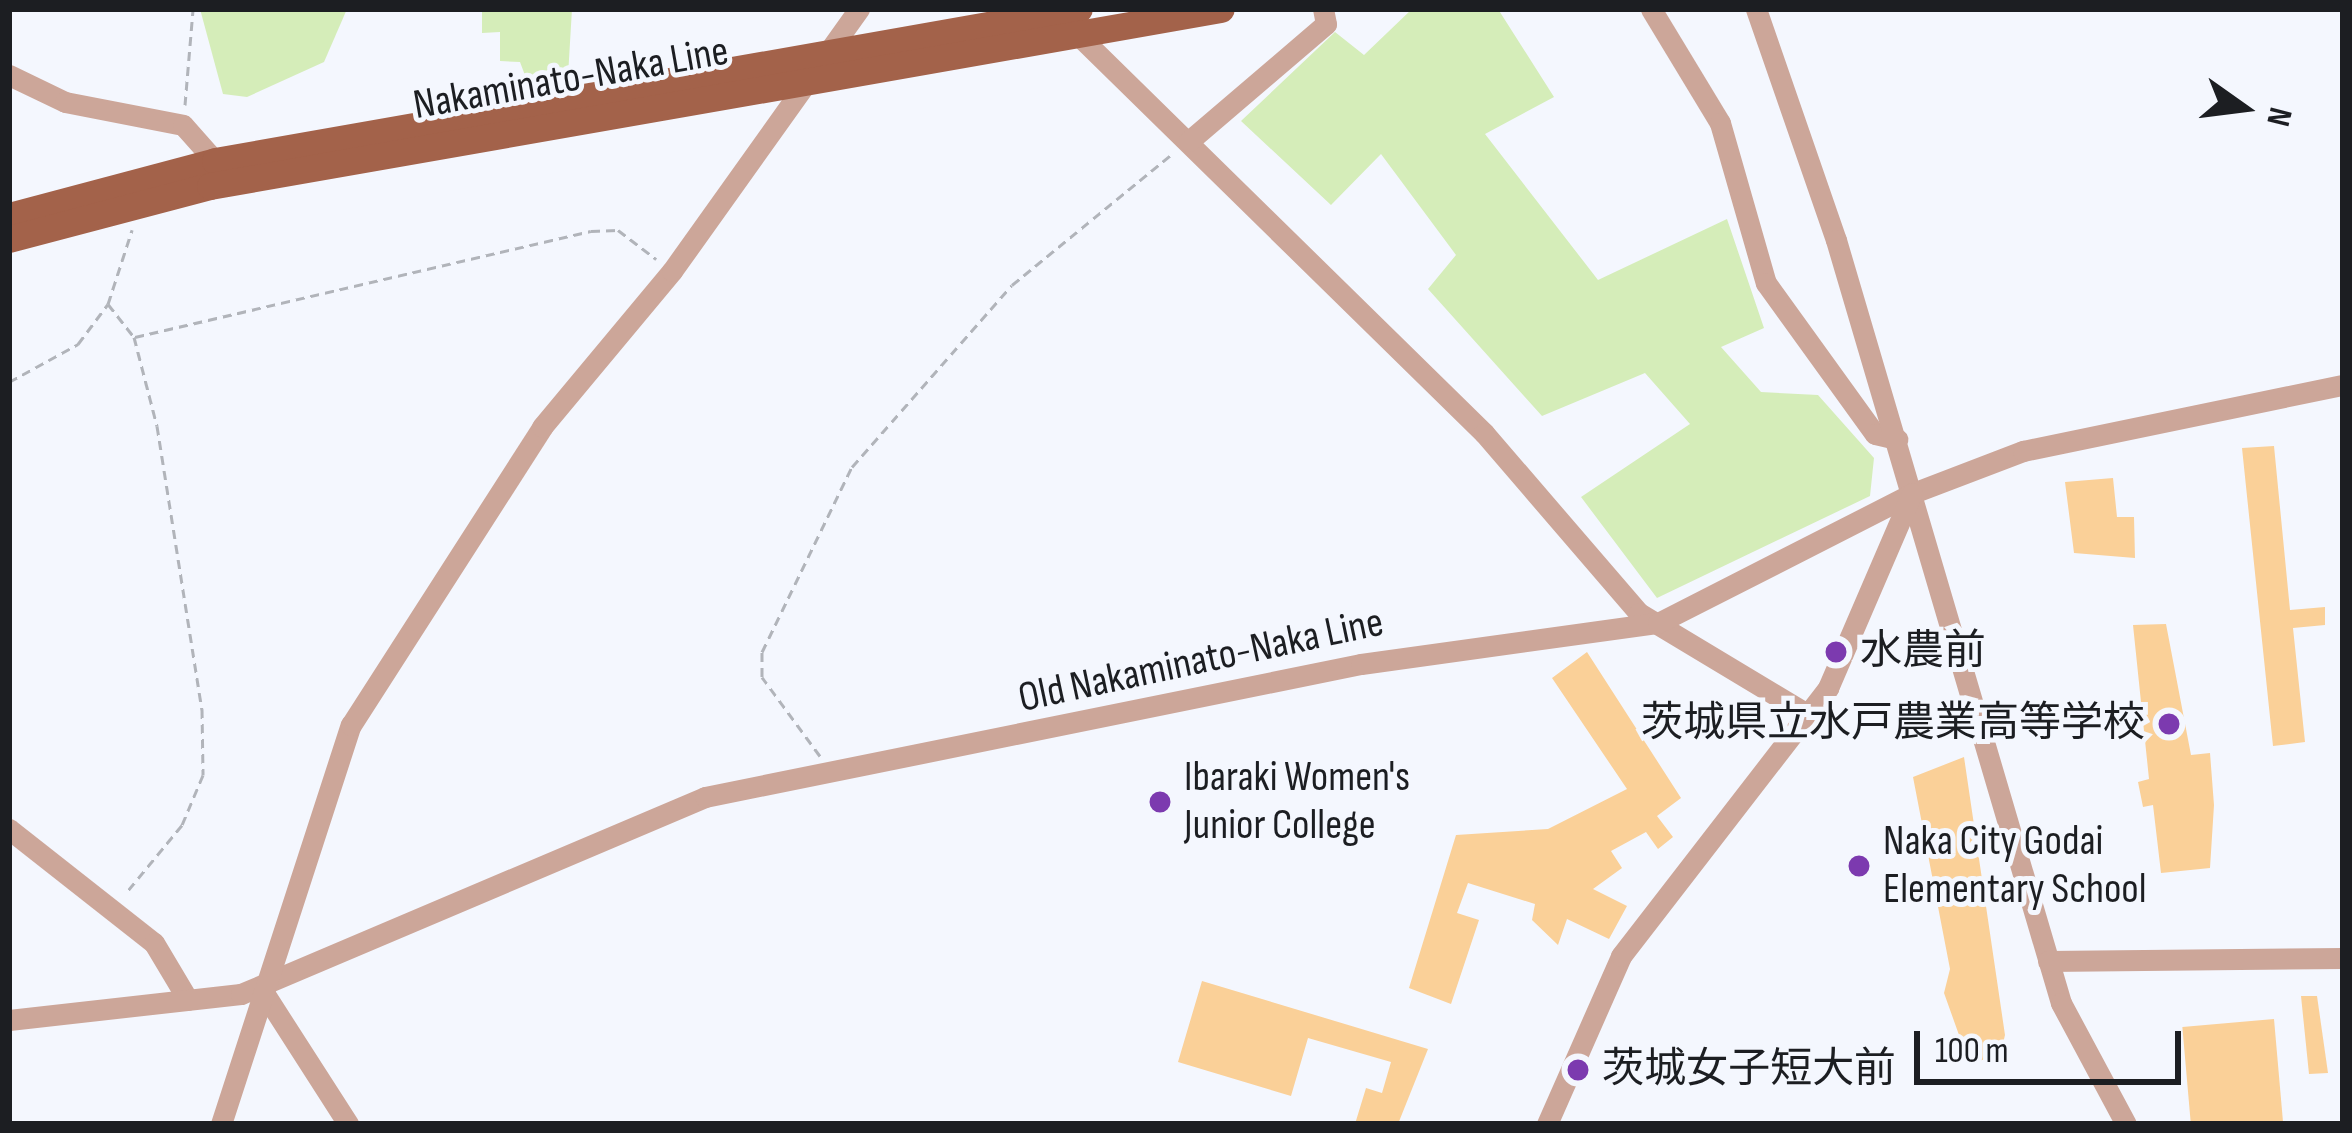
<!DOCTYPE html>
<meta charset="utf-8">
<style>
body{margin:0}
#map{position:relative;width:2352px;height:1133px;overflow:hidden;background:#f4f7fe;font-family:"Sofia Sans Condensed","Noto Sans JP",sans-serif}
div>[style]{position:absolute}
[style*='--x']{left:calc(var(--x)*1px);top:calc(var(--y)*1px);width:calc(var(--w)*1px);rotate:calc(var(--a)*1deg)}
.green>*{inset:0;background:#d5edb9}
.building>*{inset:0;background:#fad098;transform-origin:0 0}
.path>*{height:3px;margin-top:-1.5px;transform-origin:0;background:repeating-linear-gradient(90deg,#b1b4ba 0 9px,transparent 0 15px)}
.minor>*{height:21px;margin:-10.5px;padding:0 10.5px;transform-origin:10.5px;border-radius:10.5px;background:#cca699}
.major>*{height:27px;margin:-13.5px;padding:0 13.5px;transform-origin:13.5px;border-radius:13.5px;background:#a3624a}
.dots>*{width:33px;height:33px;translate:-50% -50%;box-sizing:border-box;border:6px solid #f4f7fe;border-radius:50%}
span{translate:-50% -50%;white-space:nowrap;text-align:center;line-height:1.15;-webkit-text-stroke:10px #f4f7fe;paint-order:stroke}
.street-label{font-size:42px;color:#1c1e22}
.poi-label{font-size:42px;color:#1c1e22}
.left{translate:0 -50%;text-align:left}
.right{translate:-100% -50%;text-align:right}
.frame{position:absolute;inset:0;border:12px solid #1c1e22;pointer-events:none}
.north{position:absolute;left:2184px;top:48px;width:120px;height:120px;-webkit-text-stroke:9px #f4f7fe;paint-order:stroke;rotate:104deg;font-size:33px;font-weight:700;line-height:48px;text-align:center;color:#1c1e22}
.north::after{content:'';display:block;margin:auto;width:42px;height:54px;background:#1c1e22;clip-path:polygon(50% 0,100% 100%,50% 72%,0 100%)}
.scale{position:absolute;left:1914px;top:1031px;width:267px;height:54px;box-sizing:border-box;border:6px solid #1c1e22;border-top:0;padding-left:15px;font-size:36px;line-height:42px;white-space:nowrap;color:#1c1e22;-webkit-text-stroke:9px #f4f7fe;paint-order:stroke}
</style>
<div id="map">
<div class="green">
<div style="clip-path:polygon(200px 9px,347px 9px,324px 62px,247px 97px,223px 94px)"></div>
<div style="clip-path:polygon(482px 9px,572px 9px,568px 76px,526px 78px,520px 62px,500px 61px,500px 32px,482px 33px)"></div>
<div style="clip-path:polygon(1412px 9px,1498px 9px,1554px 97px,1485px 134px,1598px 280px,1727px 219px,1764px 328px,1721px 347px,1761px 392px,1818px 395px,1874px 458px,1870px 496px,1657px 598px,1581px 497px,1690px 424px,1645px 373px,1542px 416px,1428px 289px,1456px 255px,1381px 154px,1331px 205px,1241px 121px,1335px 32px,1364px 55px)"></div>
</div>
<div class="building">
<div style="clip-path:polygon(2274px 446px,2290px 610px,2325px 607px,2325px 625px,2293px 628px,2305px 742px,2273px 746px,2242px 448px)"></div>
<div style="clip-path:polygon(2113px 478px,2117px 517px,2134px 517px,2135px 558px,2074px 553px,2065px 482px)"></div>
<div style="clip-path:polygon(2166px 624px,2191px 755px,2210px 753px,2214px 805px,2210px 868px,2161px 873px,2153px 805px,2143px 807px,2138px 782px,2149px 779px,2133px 625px)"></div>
<div style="clip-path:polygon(1587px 652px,1681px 798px,1657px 816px,1673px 837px,1658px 849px,1646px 832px,1611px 851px,1622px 868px,1593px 889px,1627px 906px,1609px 939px,1567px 919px,1558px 945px,1532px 920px,1535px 904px,1468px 883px,1457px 913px,1479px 920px,1451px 1004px,1409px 988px,1456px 835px,1548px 829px,1627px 789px,1552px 678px)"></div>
<div style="clip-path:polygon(1964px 757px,2005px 1035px,2000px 1056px,1969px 1063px,1944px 993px,1950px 969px,1913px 777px)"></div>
<div style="clip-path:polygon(1202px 981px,1428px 1049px,1398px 1124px,1355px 1124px,1366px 1088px,1382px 1093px,1391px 1062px,1308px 1038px,1291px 1096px,1178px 1062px)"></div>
<div style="clip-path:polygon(2301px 996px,2317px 996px,2328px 1073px,2309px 1074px)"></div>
<div style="left:2274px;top:1019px;width:105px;height:92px;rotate:85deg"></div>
</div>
<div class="path">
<div style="--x:185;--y:105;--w:96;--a:-85.2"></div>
<div style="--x:108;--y:304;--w:42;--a:51.8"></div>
<div style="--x:134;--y:337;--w:92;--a:75.5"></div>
<div style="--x:157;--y:426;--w:287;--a:81"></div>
<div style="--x:202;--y:709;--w:66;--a:89.1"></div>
<div style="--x:203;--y:775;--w:54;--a:112.8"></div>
<div style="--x:182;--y:825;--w:88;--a:129.5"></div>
<div style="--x:135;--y:337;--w:468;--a:-13.1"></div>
<div style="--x:591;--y:231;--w:27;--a:-2"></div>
<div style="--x:618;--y:230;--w:48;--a:37.3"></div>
<div style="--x:9;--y:382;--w:79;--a:-28.8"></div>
<div style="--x:78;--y:344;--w:50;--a:-53.1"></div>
<div style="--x:108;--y:304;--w:78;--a:-72"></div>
<div style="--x:820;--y:756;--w:98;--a:-126.3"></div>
<div style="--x:762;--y:677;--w:25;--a:-90"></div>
<div style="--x:762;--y:652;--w:206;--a:-64.1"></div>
<div style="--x:852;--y:467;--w:242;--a:-48.7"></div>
<div style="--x:1012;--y:285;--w:205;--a:-39.3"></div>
</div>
<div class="minor">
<div style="--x:1651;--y:9;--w:133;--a:58.8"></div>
<div style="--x:1720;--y:123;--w:166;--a:74"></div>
<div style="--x:1766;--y:283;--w:186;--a:54.2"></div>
<div style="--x:1875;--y:434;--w:23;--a:13"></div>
<div style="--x:1756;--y:9;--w:244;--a:70.9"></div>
<div style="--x:1836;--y:240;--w:795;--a:73.57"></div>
<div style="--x:2061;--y:1003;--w:137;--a:61.8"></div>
<div style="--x:1073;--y:30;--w:576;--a:44.44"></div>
<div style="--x:1484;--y:433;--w:238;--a:49.3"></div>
<div style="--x:1639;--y:613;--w:198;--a:31"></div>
<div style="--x:9;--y:75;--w:62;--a:25.7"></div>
<div style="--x:65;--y:102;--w:120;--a:11"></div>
<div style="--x:183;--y:125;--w:48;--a:48.4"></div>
<div style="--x:1189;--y:141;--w:180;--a:-40.5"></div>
<div style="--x:1326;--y:24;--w:15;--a:-101"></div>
<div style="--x:9;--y:829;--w:184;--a:38.2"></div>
<div style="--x:154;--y:943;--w:66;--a:59.2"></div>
<div style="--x:2048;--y:961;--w:295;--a:-0.6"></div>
<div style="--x:264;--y:993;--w:156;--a:57.3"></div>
<div style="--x:9;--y:1020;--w:233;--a:-6.4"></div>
<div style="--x:241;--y:994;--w:504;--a:-23"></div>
<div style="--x:705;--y:797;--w:669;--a:-11.46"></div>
<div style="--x:1361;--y:664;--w:300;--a:-7.9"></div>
<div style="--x:1658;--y:623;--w:286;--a:-27"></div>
<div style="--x:1913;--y:493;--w:118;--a:-20.9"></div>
<div style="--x:2023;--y:451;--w:327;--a:-11.7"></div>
<div style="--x:221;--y:1124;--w:420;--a:-72"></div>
<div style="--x:351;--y:725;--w:354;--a:-57.3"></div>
<div style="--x:542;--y:427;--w:203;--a:-50.2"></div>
<div style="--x:672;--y:271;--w:322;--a:-54.5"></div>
<div style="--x:1547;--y:1124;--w:184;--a:-66.2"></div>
<div style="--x:1621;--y:956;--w:339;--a:-52.3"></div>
<div style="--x:1828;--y:688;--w:212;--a:-66.7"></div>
</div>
<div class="major">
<div style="--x:9;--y:216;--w:213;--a:-14.9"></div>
<div style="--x:215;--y:161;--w:877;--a:-9.98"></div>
<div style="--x:9;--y:239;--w:208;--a:-14.8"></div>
<div style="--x:210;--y:186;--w:1026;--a:-9.93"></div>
</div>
<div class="dots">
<div style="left:1836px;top:652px;background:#7c3aaf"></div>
<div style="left:2169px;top:724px;background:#7c3aaf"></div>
<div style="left:1160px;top:802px;background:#7c3aaf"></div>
<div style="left:1859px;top:866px;background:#7c3aaf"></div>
<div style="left:1578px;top:1070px;background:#7c3aaf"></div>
</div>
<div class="street-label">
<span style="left:571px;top:79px;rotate:-10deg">Nakaminato-Naka Line</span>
<span style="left:1201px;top:661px;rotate:-12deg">Old Nakaminato-Naka Line</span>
</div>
<div class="poi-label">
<span class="left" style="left:1860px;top:652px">水農前</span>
<span class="right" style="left:2145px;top:724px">茨城県立水戸農業高等学校</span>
<span class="left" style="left:1184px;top:802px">Ibaraki Women's<br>Junior College</span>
<span class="left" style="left:1883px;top:866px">Naka City Godai<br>Elementary School</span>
<span class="left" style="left:1602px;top:1070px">茨城女子短大前</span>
</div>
<div class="frame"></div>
<div class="north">N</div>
<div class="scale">100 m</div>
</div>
